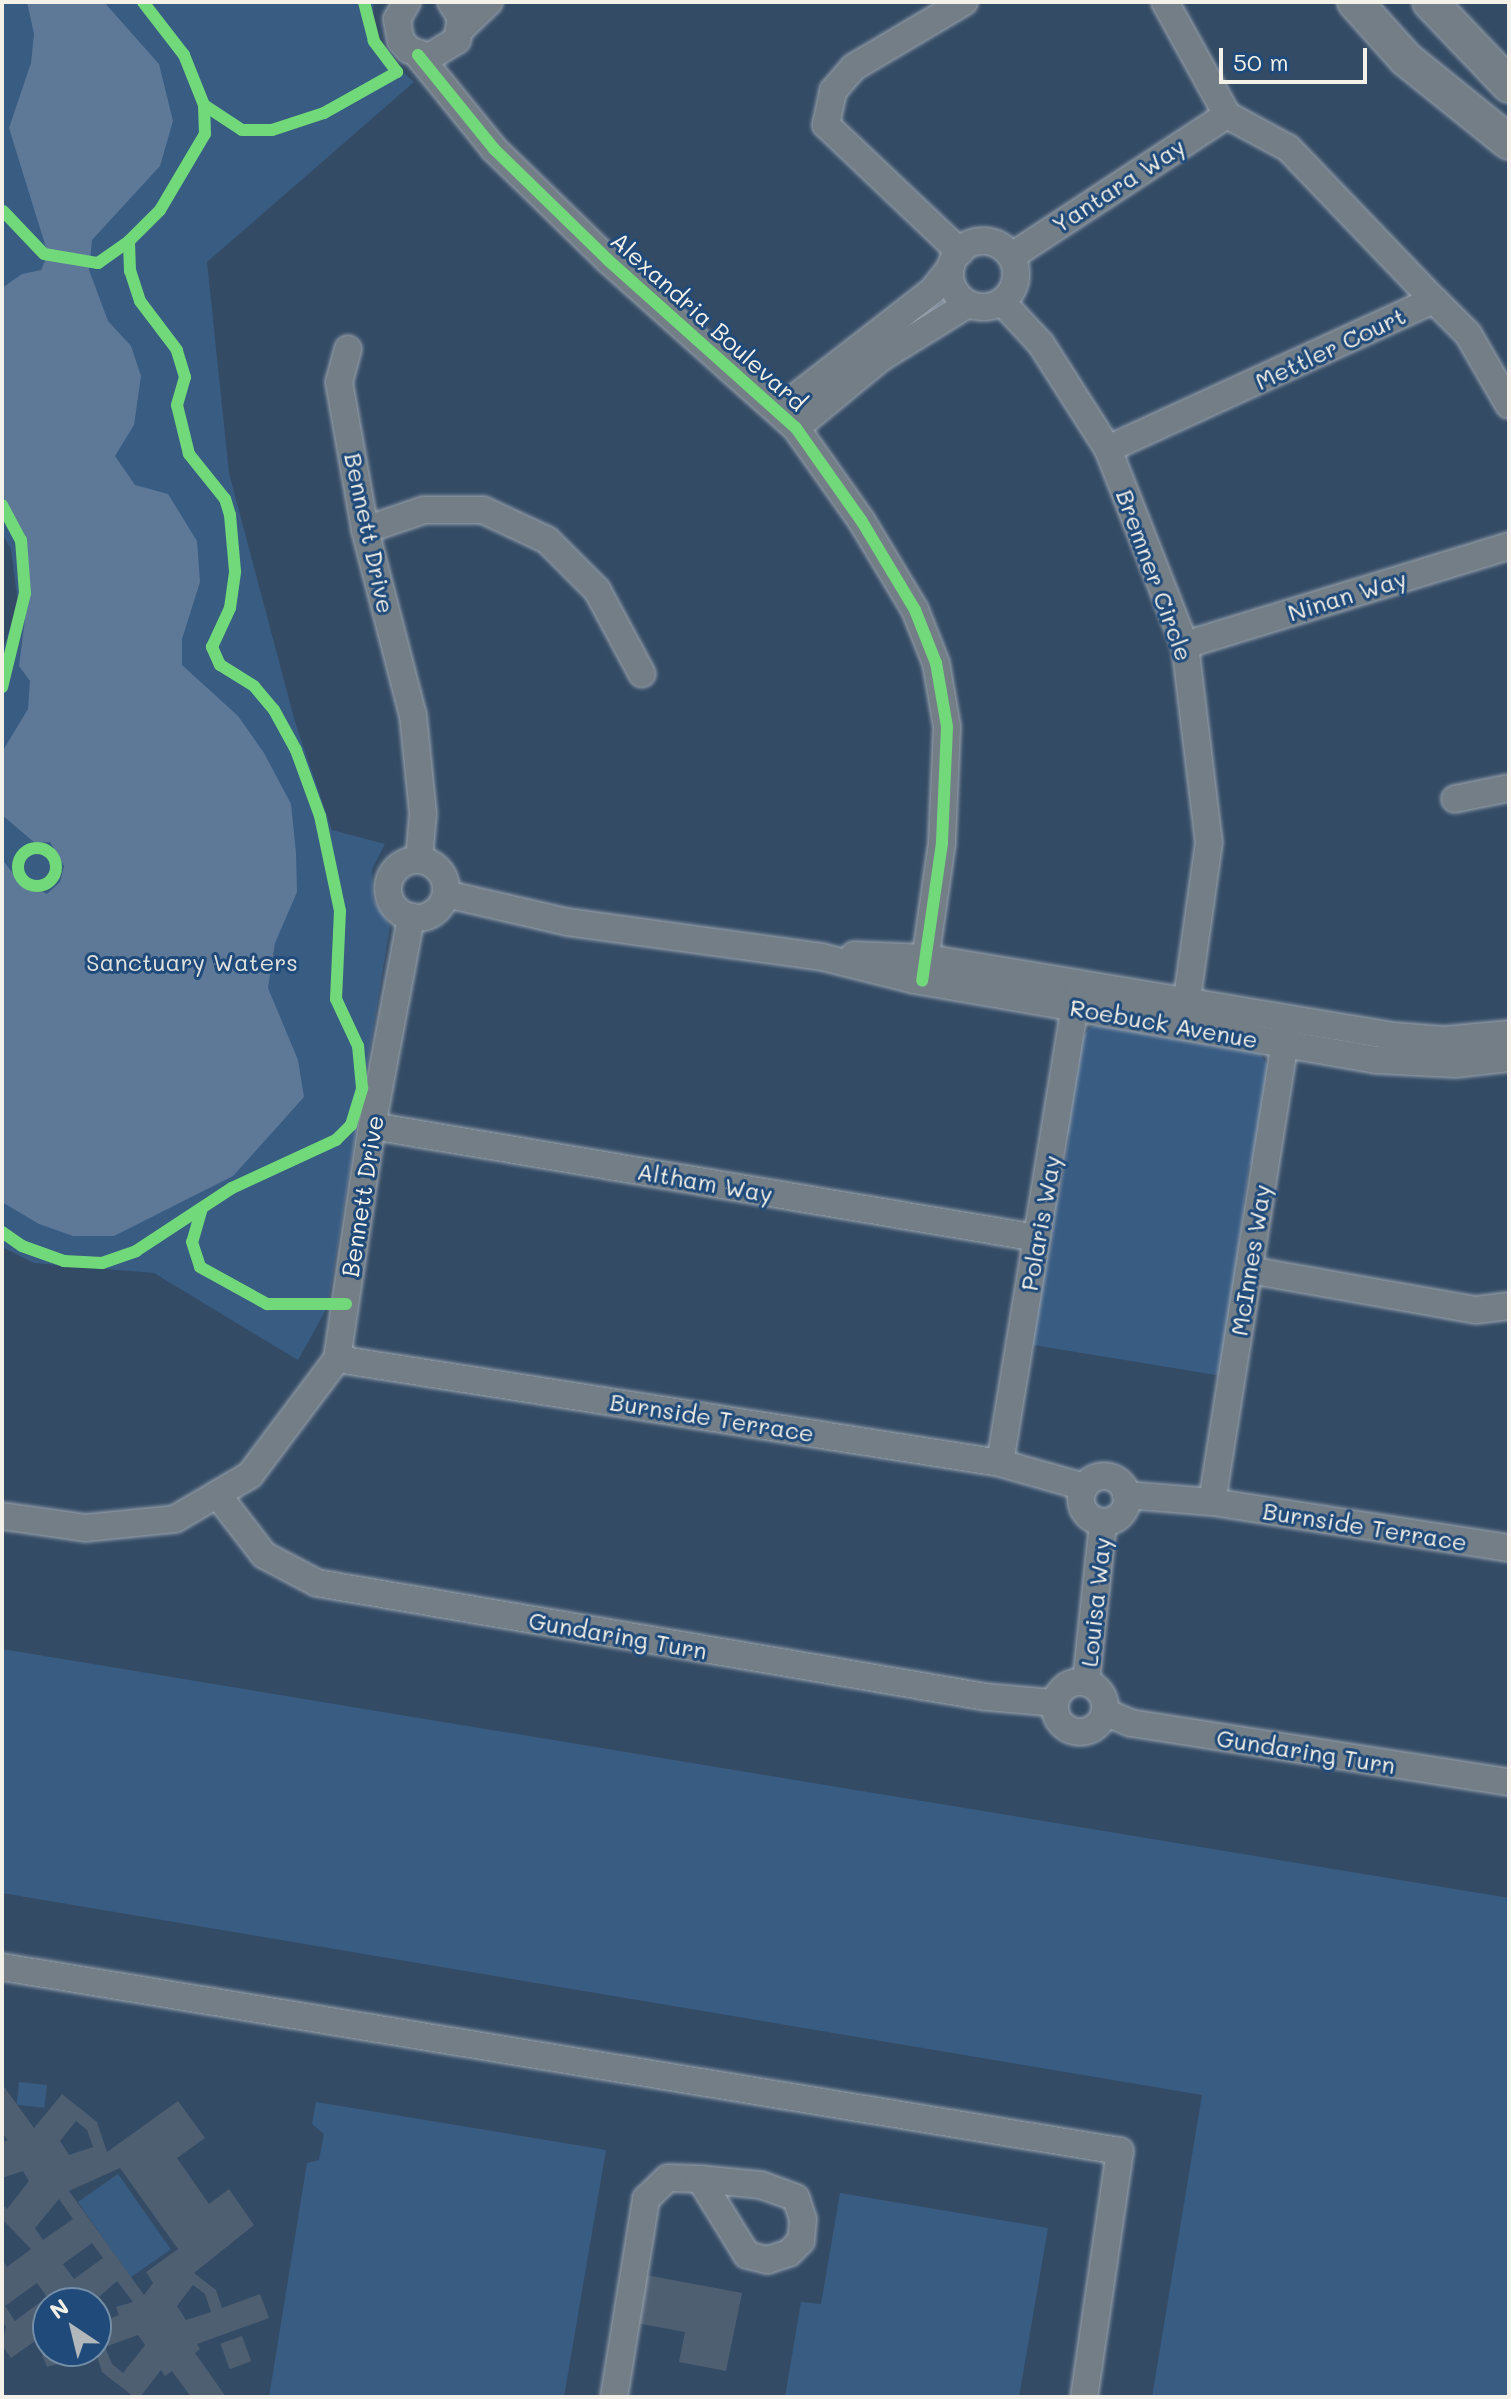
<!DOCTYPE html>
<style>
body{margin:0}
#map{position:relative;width:1511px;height:2399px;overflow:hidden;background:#344b65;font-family:Mali,sans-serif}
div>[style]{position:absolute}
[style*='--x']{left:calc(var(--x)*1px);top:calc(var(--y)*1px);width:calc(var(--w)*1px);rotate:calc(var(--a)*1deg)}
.green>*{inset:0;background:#395c83;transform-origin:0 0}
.water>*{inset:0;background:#5e7998}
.building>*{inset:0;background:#4e5f72;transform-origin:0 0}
.roads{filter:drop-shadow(0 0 2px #9ba5af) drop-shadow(0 0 2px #9ba5af)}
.minor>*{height:26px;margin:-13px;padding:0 13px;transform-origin:13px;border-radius:13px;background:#737e87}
.minor>.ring{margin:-13px;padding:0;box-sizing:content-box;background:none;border:26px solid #737e87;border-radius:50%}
.major>*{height:34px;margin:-17px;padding:0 17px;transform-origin:17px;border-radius:17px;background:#737e87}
.cycleway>*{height:12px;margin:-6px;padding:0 6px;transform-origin:6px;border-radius:6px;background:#71d979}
.cycleway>.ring{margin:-6px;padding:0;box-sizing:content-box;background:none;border:12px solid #71d979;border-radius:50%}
span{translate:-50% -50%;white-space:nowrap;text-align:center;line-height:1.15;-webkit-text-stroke:6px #1f4a7a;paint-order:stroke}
.street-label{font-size:24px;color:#f4f1e8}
.park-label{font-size:24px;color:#e1e2de}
.frame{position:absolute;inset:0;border:4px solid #f4f1e8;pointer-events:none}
.north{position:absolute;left:32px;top:2287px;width:80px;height:80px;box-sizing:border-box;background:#1f4a7a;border:2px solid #748da6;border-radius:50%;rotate:325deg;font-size:22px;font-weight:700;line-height:32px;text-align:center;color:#f4f1e8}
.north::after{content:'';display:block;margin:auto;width:28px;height:36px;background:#b1b7ba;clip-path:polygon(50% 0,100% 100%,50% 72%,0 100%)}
.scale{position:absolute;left:1219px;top:48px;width:148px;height:36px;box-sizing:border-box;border:4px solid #f4f1e8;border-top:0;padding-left:10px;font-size:24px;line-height:28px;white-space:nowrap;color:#f4f1e8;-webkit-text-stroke:6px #1f4a7a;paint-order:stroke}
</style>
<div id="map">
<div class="green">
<div style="clip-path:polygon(2px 2px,374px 2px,372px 29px,396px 66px,414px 82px,207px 262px,229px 473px,295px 722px,332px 830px,385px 844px,372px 869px,373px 899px,390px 926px,327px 1308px,298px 1360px,154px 1273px,34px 1263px,2px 1247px,2px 652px,18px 604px,11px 549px,2px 534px)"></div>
<div style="clip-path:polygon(1107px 1022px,1258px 1051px,1267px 1064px,1271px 1078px,1256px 1161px,1249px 1166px,1222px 1376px,1027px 1344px,1052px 1197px,1060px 1191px,1069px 1136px,1063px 1126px,1077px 1043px,1091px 1027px)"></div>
<div style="clip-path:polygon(2px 1649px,1509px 1898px,1509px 2397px,1152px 2397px,1202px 2095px,2px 1893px)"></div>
<div style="left:19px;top:2082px;width:28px;height:23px;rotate:6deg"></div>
<div style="clip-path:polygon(316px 2102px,606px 2150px,564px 2397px,269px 2397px,307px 2163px,319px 2160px,324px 2134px,312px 2124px)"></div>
<div style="left:118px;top:2174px;width:92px;height:49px;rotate:55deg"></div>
<div style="clip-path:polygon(840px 2193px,1048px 2228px,1019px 2397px,785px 2397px,801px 2302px,821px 2304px)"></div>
</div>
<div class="water">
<div style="clip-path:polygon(27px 2px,104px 2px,159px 64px,173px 121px,160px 166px,92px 240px,89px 270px,108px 321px,131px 346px,141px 376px,134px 425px,115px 456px,135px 485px,168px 494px,197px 541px,200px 582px,182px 639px,182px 665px,238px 716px,264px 753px,291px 804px,296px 853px,297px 892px,275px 943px,268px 988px,298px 1060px,304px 1097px,233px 1176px,114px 1236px,73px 1236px,39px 1224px,2px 1202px,2px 859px,17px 879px,47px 894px,60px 882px,64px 866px,50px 842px,35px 843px,2px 815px,2px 752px,28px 709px,30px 681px,19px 666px,28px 595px,25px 545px,2px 493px,2px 288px,22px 274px,41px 270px,48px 254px,9px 128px,31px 63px,34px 34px)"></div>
</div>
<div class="building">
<div style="clip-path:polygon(evenodd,2px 2084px,34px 2128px,62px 2094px,97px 2122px,107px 2152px,178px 2101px,205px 2138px,177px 2158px,209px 2204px,229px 2189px,254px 2225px,194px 2273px,216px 2290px,222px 2308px,260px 2294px,269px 2318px,197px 2344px,200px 2349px,195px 2353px,226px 2397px,191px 2397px,172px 2371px,165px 2376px,161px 2370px,140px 2397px,134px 2397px,102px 2372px,96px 2353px,47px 2367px,39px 2347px,48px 2344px,48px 2351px,96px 2351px,96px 2324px,119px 2315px,116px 2307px,133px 2302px,117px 2281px,92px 2303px,48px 2303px,48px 2332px,11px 2358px,2px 2345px,6px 2327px,2px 2321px,2px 2259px,7px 2267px,31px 2249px,2px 2219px,2px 2204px,7px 2209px,29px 2181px,23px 2171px,2px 2178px,2px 2142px,8px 2140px,2px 2133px,2px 2084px,76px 2121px,87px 2130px,93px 2147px,69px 2155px,60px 2141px,76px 2121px,2px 2084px,120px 2168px,178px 2249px,146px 2272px,153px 2283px,144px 2295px,69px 2191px,120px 2168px,2px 2084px,59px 2199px,73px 2219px,43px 2240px,35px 2228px,59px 2199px,2px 2084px,92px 2243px,103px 2258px,74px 2279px,63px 2264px,92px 2243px,2px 2084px,37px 2283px,47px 2297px,15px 2321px,5px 2306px,37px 2283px,2px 2084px,193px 2285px,205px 2294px,211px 2312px,186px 2320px,177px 2306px,193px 2285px,2px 2084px,138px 2335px,145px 2345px,123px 2373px,112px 2364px,105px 2347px,138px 2335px)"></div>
<div style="clip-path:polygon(646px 2275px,742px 2293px,726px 2371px,679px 2362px,685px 2332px,636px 2323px)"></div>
<div style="left:242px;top:2336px;width:27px;height:23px;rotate:70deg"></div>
</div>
<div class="roads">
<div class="minor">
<div style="--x:407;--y:2;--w:20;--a:120"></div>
<div style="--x:397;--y:19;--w:22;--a:80"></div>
<div style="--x:401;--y:41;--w:12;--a:48"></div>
<div style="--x:409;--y:50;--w:21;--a:19"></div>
<div style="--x:429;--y:57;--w:33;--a:-31"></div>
<div style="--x:457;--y:40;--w:22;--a:-80"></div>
<div style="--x:461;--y:18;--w:19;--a:-122"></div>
<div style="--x:1165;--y:2;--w:129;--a:61.2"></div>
<div style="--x:1227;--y:115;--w:69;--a:28.4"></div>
<div style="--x:1288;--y:148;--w:211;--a:46.2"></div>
<div style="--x:461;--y:29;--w:39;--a:-44"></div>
<div style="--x:418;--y:55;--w:121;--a:51"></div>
<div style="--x:494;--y:149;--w:159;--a:44.2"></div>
<div style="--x:608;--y:260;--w:252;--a:41.8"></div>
<div style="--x:796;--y:428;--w:113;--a:54.8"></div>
<div style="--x:861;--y:520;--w:105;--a:59"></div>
<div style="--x:915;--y:610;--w:57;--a:68.4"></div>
<div style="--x:936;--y:663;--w:65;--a:80.2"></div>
<div style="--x:947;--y:727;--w:116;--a:92.5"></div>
<div style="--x:942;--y:843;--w:139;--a:98.2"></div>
<div class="ring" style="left:950px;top:241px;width:40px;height:40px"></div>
<div style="--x:960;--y:252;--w:185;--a:-136.5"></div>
<div style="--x:826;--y:125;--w:35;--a:-78"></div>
<div style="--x:833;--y:91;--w:32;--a:-49"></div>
<div style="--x:854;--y:67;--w:128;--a:-30.6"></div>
<div style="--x:1012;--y:256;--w:257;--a:-33.3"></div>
<div style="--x:1002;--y:302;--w:57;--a:47.1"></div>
<div style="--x:1041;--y:344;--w:125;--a:57.5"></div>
<div style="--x:1108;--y:449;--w:211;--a:68.6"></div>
<div style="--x:1185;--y:645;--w:198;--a:83.1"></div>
<div style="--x:1209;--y:842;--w:186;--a:98"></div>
<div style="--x:348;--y:349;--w:34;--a:105"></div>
<div style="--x:339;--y:382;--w:150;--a:80"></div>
<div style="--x:365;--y:530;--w:191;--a:75.5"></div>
<div style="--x:413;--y:715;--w:99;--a:84.2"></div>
<div style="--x:423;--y:813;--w:47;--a:94.9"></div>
<div style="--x:779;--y:410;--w:195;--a:-37.9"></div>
<div style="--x:933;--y:290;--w:28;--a:-52"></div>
<div style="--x:796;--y:428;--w:110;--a:-39.5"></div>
<div style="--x:881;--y:358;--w:102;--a:-31.8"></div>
<div style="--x:1108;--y:449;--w:358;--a:-24.6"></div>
<div style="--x:1434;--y:300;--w:48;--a:45"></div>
<div style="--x:1468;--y:334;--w:82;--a:60"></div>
<div style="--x:365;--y:530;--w:62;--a:-18.7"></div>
<div style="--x:424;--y:510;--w:59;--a:0"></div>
<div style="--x:483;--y:510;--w:71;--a:25.1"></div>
<div style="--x:547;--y:540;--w:71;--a:45"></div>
<div style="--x:597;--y:590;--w:95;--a:61.8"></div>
<div style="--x:1185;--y:645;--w:339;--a:-17"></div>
<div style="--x:1455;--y:799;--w:55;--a:-11.5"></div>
<div class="ring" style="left:388px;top:860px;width:32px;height:32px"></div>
<div style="--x:446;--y:894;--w:124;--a:13"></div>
<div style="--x:567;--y:922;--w:257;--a:7.8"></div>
<div style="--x:822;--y:957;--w:95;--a:14"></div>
<div style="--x:914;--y:980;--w:469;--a:9.8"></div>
<div style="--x:1376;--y:1060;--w:80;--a:2.9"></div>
<div style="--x:1456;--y:1064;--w:53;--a:-6.5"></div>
<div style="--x:854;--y:955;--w:73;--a:2.4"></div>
<div style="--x:927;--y:958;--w:473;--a:9.5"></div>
<div style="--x:1394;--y:1036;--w:50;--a:4.6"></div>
<div style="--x:1444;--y:1040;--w:65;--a:-5.3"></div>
<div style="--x:372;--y:1126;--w:674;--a:9.56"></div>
<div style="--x:1249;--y:1270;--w:230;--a:10"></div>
<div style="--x:1476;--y:1310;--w:33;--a:-7"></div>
<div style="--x:337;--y:1359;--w:671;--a:8.91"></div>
<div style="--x:1000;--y:1463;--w:87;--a:15.9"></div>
<div style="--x:1000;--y:1463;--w:477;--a:-80.7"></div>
<div class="ring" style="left:1081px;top:1476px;width:20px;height:20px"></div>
<div style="--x:217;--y:1494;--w:77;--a:52.4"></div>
<div style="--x:264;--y:1555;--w:60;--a:27.8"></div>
<div style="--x:317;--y:1583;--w:679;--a:9.67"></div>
<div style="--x:986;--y:1697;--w:69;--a:5"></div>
<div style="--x:1126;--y:1495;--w:86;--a:4.7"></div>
<div style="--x:1212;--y:1502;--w:301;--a:8.8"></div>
<div style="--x:1212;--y:1502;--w:481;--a:-81"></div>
<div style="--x:2;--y:1516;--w:84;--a:8.2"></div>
<div style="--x:85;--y:1528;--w:90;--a:-5.7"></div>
<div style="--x:175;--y:1519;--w:87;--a:-30.4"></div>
<div style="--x:250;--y:1475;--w:145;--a:-53.1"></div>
<div style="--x:337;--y:1359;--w:236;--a:-81.5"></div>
<div style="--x:372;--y:1126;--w:213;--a:-79.4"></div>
<div style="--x:1086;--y:1682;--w:161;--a:-83.9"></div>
<div class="ring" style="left:1055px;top:1682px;width:24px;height:24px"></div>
<div style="--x:1105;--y:1712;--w:28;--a:23"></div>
<div style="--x:1131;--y:1723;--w:383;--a:8.9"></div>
<div style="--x:2;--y:1967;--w:1133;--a:9.35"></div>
<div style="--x:1120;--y:2151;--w:249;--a:98.3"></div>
<div style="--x:614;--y:2397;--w:201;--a:-80.8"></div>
<div style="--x:646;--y:2199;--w:30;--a:-44"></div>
<div style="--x:668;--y:2178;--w:32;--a:2"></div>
<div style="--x:700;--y:2179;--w:61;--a:5.6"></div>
<div style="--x:761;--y:2185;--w:37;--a:20"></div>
<div style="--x:796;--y:2198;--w:22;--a:72"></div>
<div style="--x:803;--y:2219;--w:22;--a:95"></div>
<div style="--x:801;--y:2241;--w:17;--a:135"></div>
<div style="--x:789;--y:2253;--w:23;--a:162"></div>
<div style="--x:767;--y:2260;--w:21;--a:-166"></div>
<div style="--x:747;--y:2255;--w:89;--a:-121.7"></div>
</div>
<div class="major">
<div style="--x:1355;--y:2;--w:76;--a:48.2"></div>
<div style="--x:1406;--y:59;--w:132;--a:38.9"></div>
<div style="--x:1430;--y:2;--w:115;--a:46.4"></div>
</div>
</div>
<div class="cycleway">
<div style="--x:418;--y:55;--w:121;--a:51"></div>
<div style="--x:494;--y:149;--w:159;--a:44.2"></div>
<div style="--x:608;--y:260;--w:252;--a:41.8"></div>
<div style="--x:796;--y:428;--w:113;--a:54.8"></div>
<div style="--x:861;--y:520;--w:105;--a:59"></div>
<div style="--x:915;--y:610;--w:57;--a:68.4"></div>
<div style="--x:936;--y:663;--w:65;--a:80.2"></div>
<div style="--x:947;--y:727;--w:116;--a:92.5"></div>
<div style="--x:942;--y:843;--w:139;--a:98.2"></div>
<div style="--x:204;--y:105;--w:45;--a:33.3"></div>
<div style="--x:242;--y:130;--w:30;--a:0"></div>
<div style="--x:272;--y:130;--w:55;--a:-18.1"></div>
<div style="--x:324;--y:113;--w:84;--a:-29.3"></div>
<div style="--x:397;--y:72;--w:39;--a:-127"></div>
<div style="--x:374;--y:41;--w:40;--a:-104.4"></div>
<div style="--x:3;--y:211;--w:59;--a:46.4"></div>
<div style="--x:44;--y:254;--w:55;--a:9.5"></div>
<div style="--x:98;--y:263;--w:38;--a:-35"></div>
<div style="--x:2;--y:505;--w:40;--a:62"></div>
<div style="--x:21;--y:540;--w:53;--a:85.7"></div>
<div style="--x:25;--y:593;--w:97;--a:103.7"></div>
<div class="ring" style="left:18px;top:848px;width:26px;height:26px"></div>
<div style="--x:202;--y:1208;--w:35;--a:106"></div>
<div style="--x:192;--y:1242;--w:26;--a:72"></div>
<div style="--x:200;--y:1267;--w:77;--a:28.9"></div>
<div style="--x:267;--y:1304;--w:79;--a:0"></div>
<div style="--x:2;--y:1232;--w:24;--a:35"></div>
<div style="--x:22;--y:1246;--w:45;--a:19.7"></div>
<div style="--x:64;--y:1261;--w:38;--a:3"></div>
<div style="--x:102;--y:1263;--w:36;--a:-19"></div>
<div style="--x:136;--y:1251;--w:115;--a:-33.3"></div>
<div style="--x:232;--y:1188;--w:115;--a:-24.8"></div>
<div style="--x:336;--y:1140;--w:21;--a:-45"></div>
<div style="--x:351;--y:1125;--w:39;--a:-73"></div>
<div style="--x:362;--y:1088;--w:42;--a:-95.4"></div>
<div style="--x:358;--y:1046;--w:52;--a:-115.1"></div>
<div style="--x:336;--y:999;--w:88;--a:-87.4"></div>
<div style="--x:340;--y:911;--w:97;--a:-101.9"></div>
<div style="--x:320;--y:816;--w:70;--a:-110"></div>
<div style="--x:296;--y:750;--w:46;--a:-118.8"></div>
<div style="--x:274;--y:710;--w:31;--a:-130"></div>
<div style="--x:254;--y:686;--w:40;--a:-148"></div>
<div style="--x:220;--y:665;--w:20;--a:-114"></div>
<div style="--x:212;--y:647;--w:43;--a:-65.2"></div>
<div style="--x:230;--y:608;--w:37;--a:-82"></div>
<div style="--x:235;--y:571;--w:56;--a:-95.1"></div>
<div style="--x:230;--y:515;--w:17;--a:-107"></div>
<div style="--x:225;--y:499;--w:58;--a:-128.7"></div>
<div style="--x:189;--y:454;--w:50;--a:-103.8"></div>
<div style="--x:177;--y:405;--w:29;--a:-74"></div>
<div style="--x:185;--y:377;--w:28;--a:-107"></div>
<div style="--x:177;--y:350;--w:61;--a:-127.1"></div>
<div style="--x:140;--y:301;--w:32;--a:-108"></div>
<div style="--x:130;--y:271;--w:30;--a:-92"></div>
<div style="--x:129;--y:241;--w:44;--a:-45"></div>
<div style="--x:160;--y:210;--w:88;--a:-59.4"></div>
<div style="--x:205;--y:134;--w:29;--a:-92"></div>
<div style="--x:204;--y:105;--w:54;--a:-111.8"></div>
<div style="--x:184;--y:55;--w:67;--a:-127.7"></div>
</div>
<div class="street-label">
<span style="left:1118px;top:185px;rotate:-33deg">Yantara Way</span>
<span style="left:709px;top:321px;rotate:42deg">Alexandria Boulevard</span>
<span style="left:1330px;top:348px;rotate:-25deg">Mettler Court</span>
<span style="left:370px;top:533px;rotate:78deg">Bennett Drive</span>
<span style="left:1155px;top:575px;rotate:70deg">Bremner Circle</span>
<span style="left:1347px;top:595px;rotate:-17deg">Ninan Way</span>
<span style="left:1164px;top:1023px;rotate:10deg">Roebuck Avenue</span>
<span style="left:705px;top:1182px;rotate:10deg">Altham Way</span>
<span style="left:362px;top:1196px;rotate:-81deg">Bennett Drive</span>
<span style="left:1040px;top:1223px;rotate:-80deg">Polaris Way</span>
<span style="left:1250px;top:1260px;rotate:-81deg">McInnes Way</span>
<span style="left:712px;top:1417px;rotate:9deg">Burnside Terrace</span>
<span style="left:1365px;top:1526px;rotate:9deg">Burnside Terrace</span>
<span style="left:1095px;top:1602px;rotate:-84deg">Louisa Way</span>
<span style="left:618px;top:1635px;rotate:10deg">Gundaring Turn</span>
<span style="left:1306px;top:1751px;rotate:9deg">Gundaring Turn</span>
</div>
<div class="park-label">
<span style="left:192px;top:962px">Sanctuary Waters</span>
</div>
<div class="frame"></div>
<div class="north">N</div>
<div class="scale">50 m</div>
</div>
